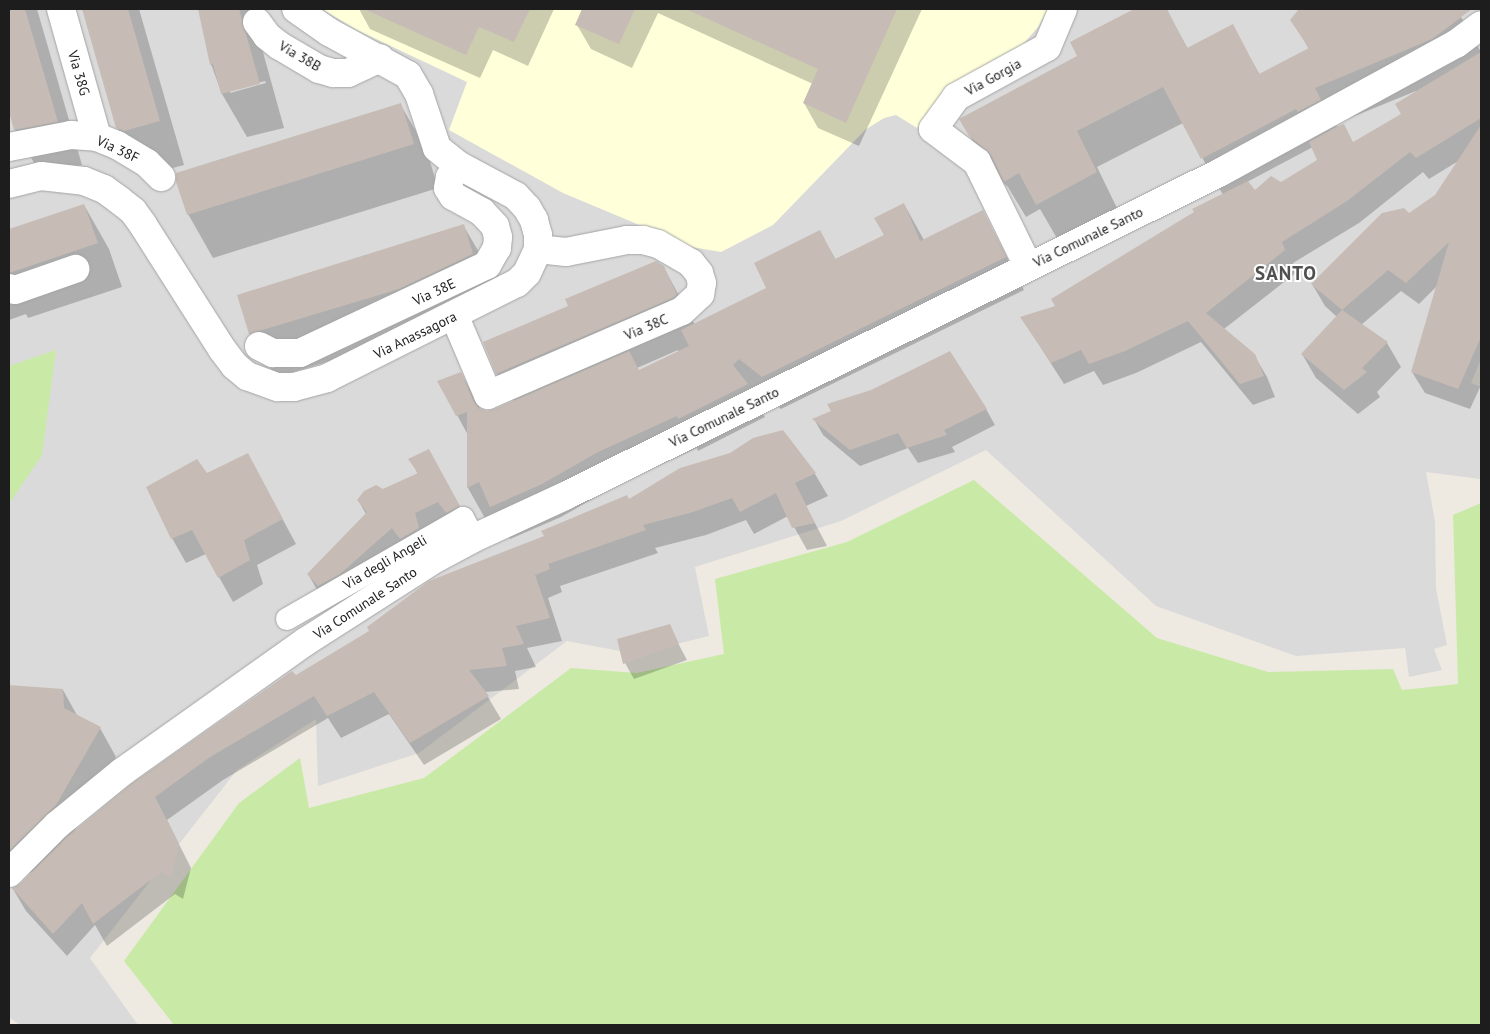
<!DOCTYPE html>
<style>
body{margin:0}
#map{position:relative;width:1490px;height:1034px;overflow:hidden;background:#eeeae2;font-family:"PT Sans",sans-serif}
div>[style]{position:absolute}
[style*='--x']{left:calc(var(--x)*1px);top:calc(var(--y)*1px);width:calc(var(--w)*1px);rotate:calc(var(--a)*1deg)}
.residential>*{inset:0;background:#dbdada}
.education>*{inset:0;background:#ffffda}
.grass>*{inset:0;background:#c8eaa6}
.shadow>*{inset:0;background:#0003}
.building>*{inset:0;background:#c6bcb5}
.roads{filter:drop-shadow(0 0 1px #a4a4a4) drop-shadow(0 0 1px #a4a4a4)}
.pedestrian>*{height:22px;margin:-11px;padding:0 11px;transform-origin:11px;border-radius:11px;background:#fff}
.minor>*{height:28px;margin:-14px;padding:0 14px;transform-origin:14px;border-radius:14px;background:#fff}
span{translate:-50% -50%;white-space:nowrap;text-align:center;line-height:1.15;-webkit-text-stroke:4px #fff;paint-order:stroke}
.street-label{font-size:14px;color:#1d1d1d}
.district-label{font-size:19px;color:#505050;font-weight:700;letter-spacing:1px}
.frame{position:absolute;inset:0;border:10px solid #1d1d1d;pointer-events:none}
</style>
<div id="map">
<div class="residential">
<div style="clip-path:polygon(9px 9px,1481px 9px,1481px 359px,1471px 383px,1481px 387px,1481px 475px,1480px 479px,1426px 472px,1435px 521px,1436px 588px,1447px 645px,1434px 649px,1442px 670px,1409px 677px,1405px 648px,1296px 656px,1156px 606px,986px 450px,841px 521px,695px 567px,709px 636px,636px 654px,567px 641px,419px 753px,318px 786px,316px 719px,237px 770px,90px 958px,138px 1025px,20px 1025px,9px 1017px)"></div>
</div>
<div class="education">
<div style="clip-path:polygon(322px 9px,1048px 9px,1038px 27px,1019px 49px,947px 88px,917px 128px,896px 115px,884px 118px,865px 130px,773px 225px,721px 252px,692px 247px,563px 193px,449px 130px,467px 82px,357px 30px)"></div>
</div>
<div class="grass">
<div style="clip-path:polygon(56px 350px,42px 455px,9px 504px,9px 366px)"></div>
<div style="clip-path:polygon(974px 480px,1157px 638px,1268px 672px,1393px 669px,1402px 690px,1458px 684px,1453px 515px,1481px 503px,1481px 1025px,174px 1025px,124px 961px,239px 803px,300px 758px,309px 808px,424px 778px,571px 668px,637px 673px,724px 654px,715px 579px,847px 542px)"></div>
</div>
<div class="shadow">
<div style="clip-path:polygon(9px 9px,37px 9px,82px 165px,40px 173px,15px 130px,9px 108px)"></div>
<div style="clip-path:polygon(83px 9px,139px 9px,184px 165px,150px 174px,143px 172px,117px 127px)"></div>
<div style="clip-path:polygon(evenodd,199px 9px,251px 9px,284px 128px,247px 137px,222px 94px,211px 64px,199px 9px,265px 81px,266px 83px,230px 93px,230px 90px,265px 81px)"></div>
<div style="clip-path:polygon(359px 9px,554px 9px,528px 66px,493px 50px,480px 78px,370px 29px)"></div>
<div style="clip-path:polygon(584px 9px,922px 9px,859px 146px,818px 128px,804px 103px,813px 84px,658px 13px,632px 68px,591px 49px,577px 25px)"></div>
<div style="clip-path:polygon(evenodd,1137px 9px,1166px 9px,1188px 49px,1232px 26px,1260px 75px,1309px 49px,1292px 20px,1301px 9px,1452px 9px,1461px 17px,1481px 52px,1481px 385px,1470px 409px,1425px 393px,1412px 372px,1437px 286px,1419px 304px,1401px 291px,1361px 325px,1387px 343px,1401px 367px,1377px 392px,1380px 397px,1358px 414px,1316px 378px,1302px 354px,1337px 317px,1325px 306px,1312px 284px,1436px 196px,1460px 160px,1429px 179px,1423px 172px,1359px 223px,1293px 263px,1297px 272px,1224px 329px,1254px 355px,1267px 377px,1275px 397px,1253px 405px,1201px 342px,1136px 373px,1103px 385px,1094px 371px,1064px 384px,1022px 318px,1057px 306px,1223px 195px,1183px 123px,1097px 167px,1117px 208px,1058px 240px,1040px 209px,1026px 217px,1008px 187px,991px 172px,970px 136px,1079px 57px,1072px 43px,1137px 9px,1416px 91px,1403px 115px,1353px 144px,1335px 124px,1416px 91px,1137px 9px,1313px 147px,1318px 161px,1281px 183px,1255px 191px,1247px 182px,1313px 147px)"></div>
<div style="clip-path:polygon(400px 104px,426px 148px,438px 188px,213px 258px,188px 214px)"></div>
<div style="clip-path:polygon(evenodd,904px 204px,924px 240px,983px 212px,1024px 290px,781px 409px,758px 391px,753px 396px,765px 417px,698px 451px,697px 448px,617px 485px,561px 517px,510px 539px,496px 515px,486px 520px,468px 488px,468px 435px,457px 415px,461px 373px,481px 410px,487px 412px,514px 402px,497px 374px,484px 343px,663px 266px,695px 325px,768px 289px,820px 232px,836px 260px,885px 235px,904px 204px,678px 350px,679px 352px,639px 372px,637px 368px,678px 350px)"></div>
<div style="clip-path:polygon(84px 205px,109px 249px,122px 287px,28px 318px,26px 314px,9px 320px,9px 230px)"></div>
<div style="clip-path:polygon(463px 225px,489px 269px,498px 298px,424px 333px,276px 377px,250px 334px,238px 296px)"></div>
<div style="clip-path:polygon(986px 409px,995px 425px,952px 447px,955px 452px,918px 463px,908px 448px,860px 466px,823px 435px,814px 419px)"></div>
<div style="clip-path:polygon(783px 432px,815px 474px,828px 496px,806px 506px,827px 546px,807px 550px,788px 516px,754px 534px,746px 520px,706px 535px,655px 548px,658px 553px,560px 586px,562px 592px,548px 598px,562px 641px,527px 648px,536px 667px,515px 671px,519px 689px,485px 692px,501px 719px,424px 765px,389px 714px,341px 738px,328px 718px,223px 780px,167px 820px,191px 868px,183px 899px,175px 894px,107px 946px,95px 925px,67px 956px,26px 911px,13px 889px,21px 885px,34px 871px,9px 884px,9px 687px,63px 690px,78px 717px,100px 728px,116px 757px,73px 834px,296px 677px,546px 537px)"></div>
<div style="clip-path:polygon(428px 451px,471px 527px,320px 595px,308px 574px,366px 514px,358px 500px,418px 474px,410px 459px)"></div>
<div style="clip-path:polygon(207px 474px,261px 479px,296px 544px,257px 565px,263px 584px,233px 602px,206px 554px,186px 563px,172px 538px)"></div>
<div style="clip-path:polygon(669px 626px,687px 660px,634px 679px,625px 663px)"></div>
</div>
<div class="building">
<div style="clip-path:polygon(9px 9px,25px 9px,58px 122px,14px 130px,9px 112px)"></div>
<div style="clip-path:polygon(82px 9px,128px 9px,160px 121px,124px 131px,116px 128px)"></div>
<div style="clip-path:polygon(198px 9px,239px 9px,260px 84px,221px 94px,213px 64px,210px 65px)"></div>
<div style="clip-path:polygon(364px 9px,530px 9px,514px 42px,479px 27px,466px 55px)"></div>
<div style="clip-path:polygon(582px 9px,635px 9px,619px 44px,575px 25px)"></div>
<div style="clip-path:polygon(686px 9px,897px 9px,846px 123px,803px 103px,818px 69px)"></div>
<div style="clip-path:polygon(1134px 9px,1167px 9px,1187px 48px,1233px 24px,1259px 74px,1309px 48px,1290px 20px,1299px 9px,1472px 9px,1432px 39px,1315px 88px,1321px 100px,1298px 112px,1296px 109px,1201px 159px,1163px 87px,1077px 131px,1097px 172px,1036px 205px,1019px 173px,1004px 182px,991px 155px,969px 136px,959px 119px,1077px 56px,1070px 42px)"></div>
<div style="clip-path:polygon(1481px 52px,1481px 118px,1416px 158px,1410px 152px,1347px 201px,1282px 242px,1285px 250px,1206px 313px,1255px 354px,1264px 376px,1240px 384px,1188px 321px,1125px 351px,1089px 364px,1081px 350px,1051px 363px,1020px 317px,1055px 306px,1051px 299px,1194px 212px,1192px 209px,1248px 181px,1255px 190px,1271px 176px,1281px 182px,1317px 160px,1309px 142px,1336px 127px,1344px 124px,1353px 142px,1401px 114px,1395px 104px)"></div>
<div style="clip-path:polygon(401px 103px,414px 144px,187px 215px,176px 182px,176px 173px)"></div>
<div style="clip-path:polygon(1481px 125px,1481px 337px,1458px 389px,1411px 372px,1449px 242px,1406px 283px,1388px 270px,1342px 310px,1311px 284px,1382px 213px,1404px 208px,1409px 213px,1435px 195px)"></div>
<div style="clip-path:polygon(904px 203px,920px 241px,983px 210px,1006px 257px,762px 377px,739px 359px,733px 365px,748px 384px,678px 419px,677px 416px,598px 452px,542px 484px,490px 507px,479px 482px,467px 488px,467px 412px,456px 416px,437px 381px,461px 372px,474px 402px,479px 408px,487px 411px,494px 409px,629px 351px,639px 370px,689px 346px,681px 330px,766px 288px,754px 263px,820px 230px,835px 259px,884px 235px,874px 218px)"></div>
<div style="clip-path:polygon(84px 204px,98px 243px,9px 273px,9px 229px)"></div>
<div style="clip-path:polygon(464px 224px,473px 254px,399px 289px,249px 334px,237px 295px)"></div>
<div style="clip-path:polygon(656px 261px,664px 266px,677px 295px,673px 298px,496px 374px,483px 342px,568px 306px,565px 299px)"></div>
<div style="clip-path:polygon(1342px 310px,1388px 342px,1362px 368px,1367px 372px,1344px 390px,1301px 354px)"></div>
<div style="clip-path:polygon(950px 351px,987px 409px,944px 430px,947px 435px,907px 448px,898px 433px,850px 450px,812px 419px,831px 411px,827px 404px,871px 390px)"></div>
<div style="clip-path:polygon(783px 430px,816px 473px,795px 483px,815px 523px,792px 528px,776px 493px,740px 512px,732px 498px,693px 512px,643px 525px,646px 530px,548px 564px,550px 569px,535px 575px,550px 618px,516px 626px,524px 644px,502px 648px,507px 666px,469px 670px,489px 696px,410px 743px,374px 692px,327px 716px,314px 696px,210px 757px,155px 797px,179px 844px,171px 877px,161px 872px,93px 924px,82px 903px,53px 934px,12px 888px,20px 884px,67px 837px,131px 784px,292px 671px,296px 675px,369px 631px,367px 627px,429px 581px,544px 536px,541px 531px,627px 495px,629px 499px,680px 468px,730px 453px,753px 438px)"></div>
<div style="clip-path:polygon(429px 449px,460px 506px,446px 513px,438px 502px,415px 513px,419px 528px,400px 539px,392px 528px,340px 574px,318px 586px,307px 574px,367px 512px,357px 500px,364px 491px,376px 485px,383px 489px,418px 473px,408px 459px)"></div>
<div style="clip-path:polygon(248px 453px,283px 519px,244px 540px,250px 560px,218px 578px,192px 530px,171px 539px,146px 487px,197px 459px,207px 473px)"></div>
<div style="clip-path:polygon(670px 624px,679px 644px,623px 664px,617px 639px)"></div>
<div style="clip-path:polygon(9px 685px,63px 689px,64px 708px,101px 727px,56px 805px,9px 851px)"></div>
</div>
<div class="roads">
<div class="pedestrian">
<div style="--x:287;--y:619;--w:203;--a:-29.8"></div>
<div style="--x:463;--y:518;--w:23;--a:61"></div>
</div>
<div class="minor">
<div style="--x:61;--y:9;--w:133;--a:74.3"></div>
<div style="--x:257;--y:22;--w:17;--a:54"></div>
<div style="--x:267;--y:36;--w:16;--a:38"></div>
<div style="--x:280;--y:46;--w:45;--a:30.5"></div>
<div style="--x:319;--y:69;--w:15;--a:16"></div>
<div style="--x:333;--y:73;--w:15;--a:0"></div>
<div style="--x:348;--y:73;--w:35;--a:-25"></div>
<div style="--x:9;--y:147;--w:63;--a:-11"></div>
<div style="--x:71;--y:135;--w:26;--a:4"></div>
<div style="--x:97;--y:137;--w:22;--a:22"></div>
<div style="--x:117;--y:145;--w:35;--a:31"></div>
<div style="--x:147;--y:163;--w:20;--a:45"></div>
<div style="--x:9;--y:184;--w:33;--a:-14"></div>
<div style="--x:41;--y:176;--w:43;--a:6.6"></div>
<div style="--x:84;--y:181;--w:22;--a:22"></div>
<div style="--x:104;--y:189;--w:19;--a:36"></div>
<div style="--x:119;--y:200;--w:18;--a:38"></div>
<div style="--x:133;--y:211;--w:17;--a:54"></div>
<div style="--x:143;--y:225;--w:147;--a:57.5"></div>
<div style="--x:222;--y:349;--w:21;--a:53"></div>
<div style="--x:235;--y:366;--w:16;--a:40"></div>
<div style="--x:247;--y:376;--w:33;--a:20"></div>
<div style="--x:278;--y:387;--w:16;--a:0"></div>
<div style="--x:294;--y:387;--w:34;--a:-15"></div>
<div style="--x:327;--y:378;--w:212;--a:-26.6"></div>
<div style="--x:517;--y:283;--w:14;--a:-45"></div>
<div style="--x:527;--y:273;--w:26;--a:-65"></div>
<div style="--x:538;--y:249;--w:14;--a:-90"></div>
<div style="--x:538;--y:235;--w:16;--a:-105"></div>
<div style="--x:534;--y:220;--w:14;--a:-120"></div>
<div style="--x:527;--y:208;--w:16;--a:-133"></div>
<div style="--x:516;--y:196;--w:66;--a:-151.9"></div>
<div style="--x:458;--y:165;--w:27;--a:-141"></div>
<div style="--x:437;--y:148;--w:57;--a:-108.4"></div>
<div style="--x:419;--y:94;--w:22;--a:-120"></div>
<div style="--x:408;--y:75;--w:90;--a:-151.4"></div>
<div style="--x:329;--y:32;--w:40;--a:-145.1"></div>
<div style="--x:1028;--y:266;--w:116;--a:-116.1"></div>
<div style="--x:977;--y:162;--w:55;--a:-143.1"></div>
<div style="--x:933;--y:129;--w:39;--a:-54"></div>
<div style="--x:956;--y:97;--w:104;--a:-28.8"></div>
<div style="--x:1047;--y:47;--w:41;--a:-67.2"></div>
<div style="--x:9;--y:288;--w:6;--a:18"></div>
<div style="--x:15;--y:290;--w:64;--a:-19.3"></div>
<div style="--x:454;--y:315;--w:87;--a:67"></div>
<div style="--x:488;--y:395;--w:211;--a:-23.4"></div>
<div style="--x:682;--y:311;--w:25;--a:-43"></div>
<div style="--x:700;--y:294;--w:11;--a:-80"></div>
<div style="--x:702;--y:283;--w:10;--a:-107"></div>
<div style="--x:699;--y:273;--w:13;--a:-129"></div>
<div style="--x:691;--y:263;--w:38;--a:-150"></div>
<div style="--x:658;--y:244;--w:16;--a:-165"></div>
<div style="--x:643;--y:240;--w:16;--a:180"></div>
<div style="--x:627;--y:240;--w:62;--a:168.9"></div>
<div style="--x:566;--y:252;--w:28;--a:-174"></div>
<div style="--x:259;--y:346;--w:16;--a:27"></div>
<div style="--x:273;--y:353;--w:27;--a:0"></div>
<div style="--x:300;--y:353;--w:207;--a:-25.2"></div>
<div style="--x:487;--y:265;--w:20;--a:-60"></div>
<div style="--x:497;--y:248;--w:11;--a:-85"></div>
<div style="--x:498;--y:237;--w:11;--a:-105"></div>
<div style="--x:495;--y:226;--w:19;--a:-133"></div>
<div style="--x:482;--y:212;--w:33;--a:-151"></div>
<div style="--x:453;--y:196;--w:9;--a:-122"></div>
<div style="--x:448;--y:188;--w:11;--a:-80"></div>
<div style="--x:450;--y:177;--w:14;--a:-56"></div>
<div style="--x:9;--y:873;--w:68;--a:-45"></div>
<div style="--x:57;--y:825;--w:84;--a:-39.2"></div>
<div style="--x:122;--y:772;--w:224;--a:-35.4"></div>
<div style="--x:305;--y:642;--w:154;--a:-32.6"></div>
<div style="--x:435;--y:559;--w:44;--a:-28.3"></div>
<div style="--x:474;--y:538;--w:100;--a:-24.8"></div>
<div style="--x:565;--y:496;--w:729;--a:-26.28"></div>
<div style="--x:1219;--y:173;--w:270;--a:-28.6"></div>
<div style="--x:1456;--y:44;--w:31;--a:-37"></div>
</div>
</div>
<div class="street-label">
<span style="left:300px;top:56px;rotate:30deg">Via 38B</span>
<span style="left:79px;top:73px;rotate:74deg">Via 38G</span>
<span style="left:993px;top:77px;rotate:-29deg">Via Gorgia</span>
<span style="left:118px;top:149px;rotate:25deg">Via 38F</span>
<span style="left:1088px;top:237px;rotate:-26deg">Via Comunale Santo</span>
<span style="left:434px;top:292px;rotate:-25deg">Via 38E</span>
<span style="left:646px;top:327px;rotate:-23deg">Via 38C</span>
<span style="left:415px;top:335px;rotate:-26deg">Via Anassagora</span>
<span style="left:724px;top:417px;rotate:-26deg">Via Comunale Santo</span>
<span style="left:385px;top:562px;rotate:-30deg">Via degli Angeli</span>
<span style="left:365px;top:603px;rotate:-33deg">Via Comunale Santo</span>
</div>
<div class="district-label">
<span style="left:1286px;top:274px">SANTO</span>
</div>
<div class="frame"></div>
</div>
